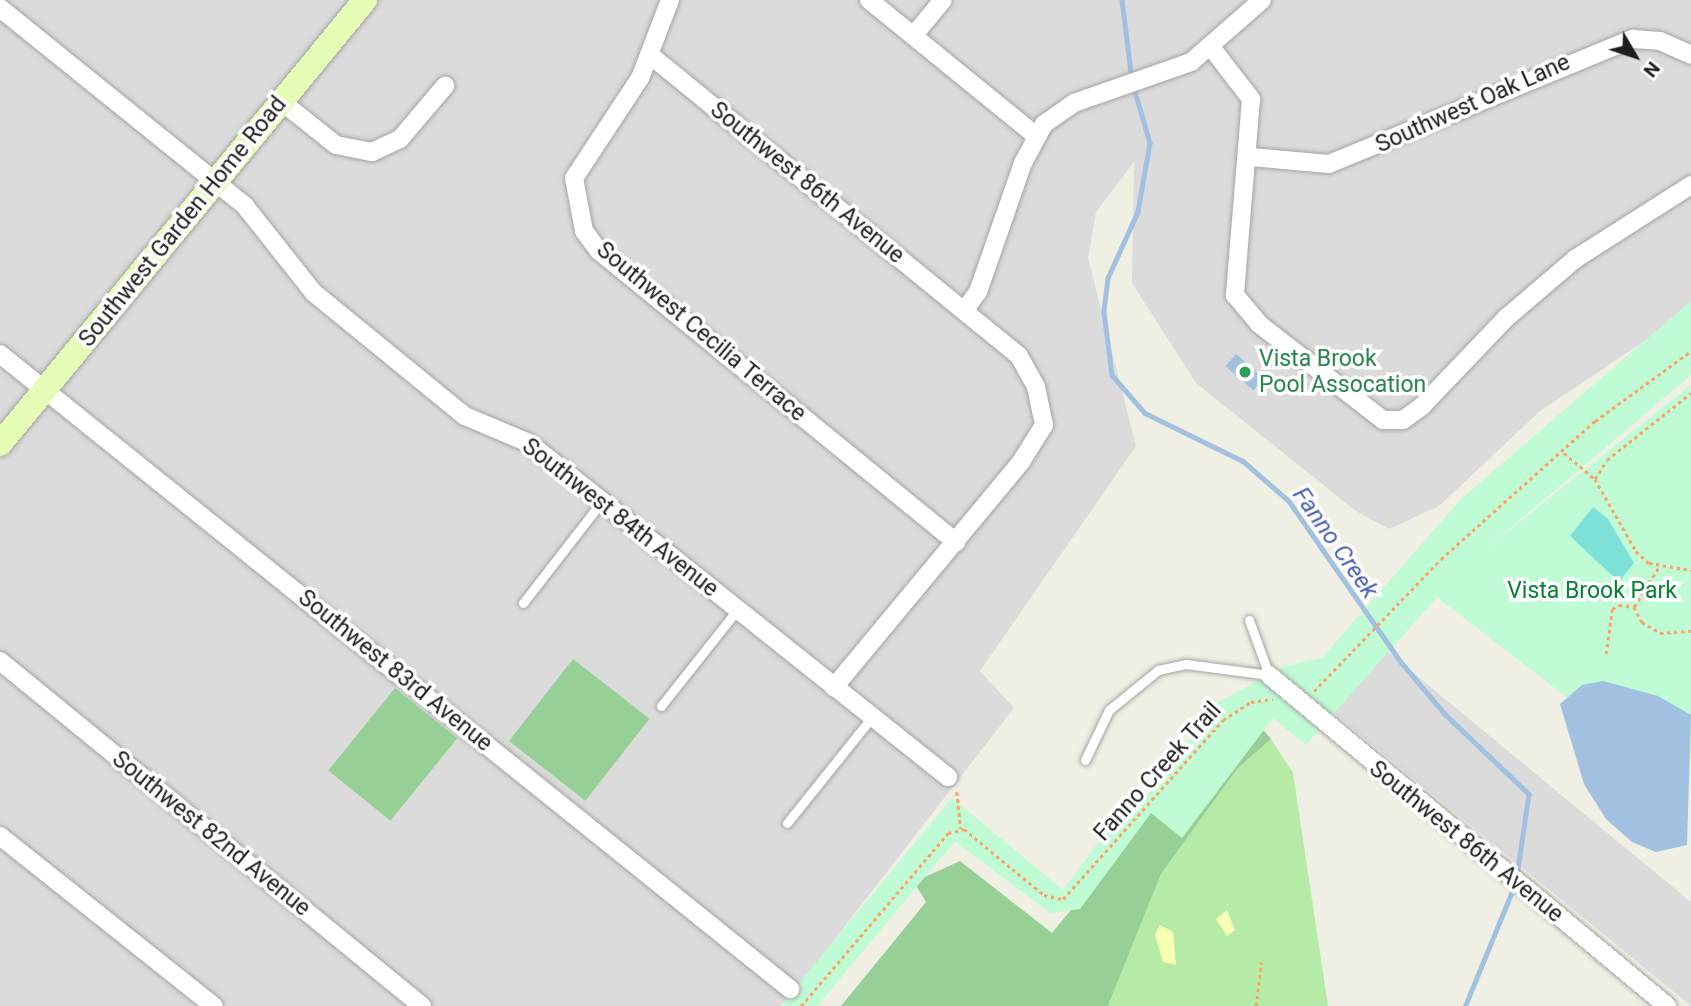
<!DOCTYPE html>
<style>
body{margin:0}
#map{position:relative;width:1691px;height:1006px;overflow:hidden;background:#efefe3;font-family:Roboto,sans-serif}
div>[style]{position:absolute}
[style*='--x']{left:calc(var(--x)*1px);top:calc(var(--y)*1px);width:calc(var(--w)*1px);rotate:calc(var(--a)*1deg)}
.residential>*{inset:0;background:#dcdbdb}
.grass>*{inset:0;background:#b5eba7}
.forest>*{inset:0;background:#97d097;transform-origin:0 0}
.sand>*{inset:0;background:#f9ffb2}
.park>*{inset:0;background:#bffbd5}
.pitch>*{inset:0;background:#7ee1d7}
.water>*{inset:0;background:#a2c0df;transform-origin:0 0}
.stream>*{height:4.5px;margin:-2.25px;padding:0 2.25px;transform-origin:2.25px;border-radius:2.25px;background:#a2c0df}
.path>*{height:2.5px;margin-top:-1.25px;transform-origin:0;background:repeating-linear-gradient(90deg,#ffa165 0 3.5px,transparent 0 7px)}
.roads{filter:drop-shadow(0 0 2px #a5a5a5) drop-shadow(0 0 2px #a5a5a5)}
.service>*{height:9px;margin:-4.5px;padding:0 4.5px;transform-origin:4.5px;border-radius:4.5px;background:#fff}
.minor>*{height:18px;margin:-9px;padding:0 9px;transform-origin:9px;border-radius:9px;background:#fff}
.secondary>*{height:24px;margin:-12px;padding:0 12px;transform-origin:12px;border-radius:12px;background:#e4fcb5}
.dots>*{width:19px;height:19px;translate:-50% -50%;box-sizing:border-box;border:4px solid #fff;border-radius:50%}
span{translate:-50% -50%;white-space:nowrap;text-align:center;line-height:1.15;-webkit-text-stroke:7px #fff;paint-order:stroke}
.street-label{font-size:23px;color:#1e1e1e}
.leisure-label{font-size:23px;color:#27864d}
.left{translate:0 -50%;text-align:left}
.park-label{font-size:23px;color:#078034}
.water-label{font-size:24px;color:#475eb1;font-style:italic}
.north{position:absolute;left:1600px;top:21px;width:70px;height:70px;-webkit-text-stroke:5px #fff;paint-order:stroke;rotate:129deg;font-size:19px;font-weight:700;line-height:28px;text-align:center;color:#1e1e1e}
.north::after{content:'';display:block;margin:auto;width:24px;height:32px;background:#1e1e1e;clip-path:polygon(50% 0,100% 100%,50% 72%,0 100%)}
</style>
<div id="map">
<div class="residential">
<div style="clip-path:polygon(0 0,1691px 0,1691px 310px,1540px 411px,1439px 506px,1389px 529px,1356px 511px,1196px 383px,1132px 283px,1134px 162px,1096px 212px,1088px 258px,1136px 446px,980px 671px,1014px 708px,783px 1006px,0 1006px)"></div>
<div style="clip-path:polygon(1382px 647px,1691px 902px,1691px 1006px,1330px 710px)"></div>
</div>
<div class="grass">
<div style="clip-path:polygon(1271px 739px,1293px 773px,1328px 1006px,1108px 1006px,1161px 874px,1238px 768px)"></div>
</div>
<div class="forest">
<div style="left:573px;top:659px;width:97px;height:104px;rotate:38deg"></div>
<div style="left:395px;top:688px;width:80px;height:106px;rotate:39deg"></div>
<div style="clip-path:polygon(1249px 713px,1271px 739px,1238px 768px,1161px 874px,1108px 1006px,841px 1006px,926px 902px,914px 882px,960px 861px,1052px 933px,1180px 776px)"></div>
</div>
<div class="sand">
<div style="clip-path:polygon(1227px 910px,1235px 930px,1227px 936px,1216px 919px)"></div>
<div style="clip-path:polygon(1160px 925px,1173px 932px,1176px 965px,1163px 962px,1155px 935px)"></div>
</div>
<div class="park">
<div style="clip-path:polygon(1691px 301px,1691px 375px,1482px 552px,1691px 385px,1691px 752px,1671px 778px,1437px 597px,1306px 745px,1273px 718px,1182px 838px,1151px 813px,1080px 909px,1050px 913px,955px 841px,817px 1006px,780px 1006px,952px 798px,1063px 890px,1132px 797px,1141px 803px,1217px 703px,1285px 666px,1322px 658px,1461px 499px)"></div>
</div>
<div class="pitch">
<div style="clip-path:polygon(1593px 507px,1608px 519px,1634px 563px,1619px 582px,1570px 536px)"></div>
</div>
<div class="water">
<div style="left:1236px;top:354px;width:37px;height:16px;rotate:41deg"></div>
<div style="clip-path:polygon(1603px 681px,1658px 696px,1691px 715px,1687px 845px,1656px 852px,1632px 842px,1606px 819px,1584px 784px,1560px 704px,1582px 685px)"></div>
</div>
<div class="stream">
<div style="--x:1122;--y:0;--w:81;--a:82.9"></div>
<div style="--x:1134;--y:88;--w:57;--a:73.8"></div>
<div style="--x:1150;--y:143;--w:70;--a:99.9"></div>
<div style="--x:1138;--y:212;--w:72;--a:114.4"></div>
<div style="--x:1108;--y:278;--w:34;--a:97"></div>
<div style="--x:1104;--y:312;--w:64;--a:82.8"></div>
<div style="--x:1112;--y:375;--w:50;--a:49"></div>
<div style="--x:1145;--y:413;--w:109;--a:26.1"></div>
<div style="--x:1243;--y:461;--w:61;--a:41"></div>
<div style="--x:1289;--y:501;--w:196;--a:55.2"></div>
<div style="--x:1401;--y:662;--w:68;--a:49.8"></div>
<div style="--x:1445;--y:714;--w:116;--a:43.6"></div>
<div style="--x:1529;--y:794;--w:83;--a:98.3"></div>
<div style="--x:1465;--y:1006;--w:132;--a:-67.7"></div>
</div>
<div class="path">
<div style="--x:1564;--y:453;--w:40;--a:40"></div>
<div style="--x:1595;--y:479;--w:83;--a:60.3"></div>
<div style="--x:1636;--y:551;--w:18;--a:43"></div>
<div style="--x:1649;--y:563;--w:43;--a:9.5"></div>
<div style="--x:1595;--y:479;--w:22;--a:-58"></div>
<div style="--x:1607;--y:460;--w:107;--a:-38.6"></div>
<div style="--x:1634;--y:607;--w:49;--a:-58.2"></div>
<div style="--x:1606;--y:654;--w:45;--a:-82.4"></div>
<div style="--x:1612;--y:609;--w:8;--a:-30"></div>
<div style="--x:1619;--y:605;--w:15;--a:8"></div>
<div style="--x:1634;--y:607;--w:17;--a:62"></div>
<div style="--x:1642;--y:622;--w:21;--a:31"></div>
<div style="--x:1660;--y:633;--w:31;--a:-4"></div>
<div style="--x:1314;--y:691;--w:183;--a:-46.1"></div>
<div style="--x:1441;--y:559;--w:207;--a:-41.9"></div>
<div style="--x:1595;--y:421;--w:119;--a:-36.1"></div>
<div style="--x:957;--y:792;--w:37;--a:84"></div>
<div style="--x:801;--y:1006;--w:227;--a:-49.6"></div>
<div style="--x:948;--y:833;--w:16;--a:-14"></div>
<div style="--x:964;--y:829;--w:104;--a:39.5"></div>
<div style="--x:1044;--y:895;--w:19;--a:12"></div>
<div style="--x:1063;--y:899;--w:240;--a:-48.2"></div>
<div style="--x:1223;--y:720;--w:33;--a:-33"></div>
<div style="--x:1251;--y:702;--w:22;--a:-8"></div>
<div style="--x:1256;--y:1006;--w:44;--a:-83.5"></div>
</div>
<div class="roads">
<div class="service">
<div style="--x:523;--y:603;--w:129;--a:-52.2"></div>
<div style="--x:1249;--y:620;--w:59;--a:70"></div>
<div style="--x:661;--y:706;--w:124;--a:-51.6"></div>
<div style="--x:1085;--y:760;--w:55;--a:-64.4"></div>
<div style="--x:1109;--y:710;--w:63;--a:-39.2"></div>
<div style="--x:1158;--y:670;--w:29;--a:-12"></div>
<div style="--x:1186;--y:664;--w:84;--a:7.5"></div>
<div style="--x:787;--y:823;--w:136;--a:-51.3"></div>
</div>
<div class="minor">
<div style="--x:670;--y:0;--w:84;--a:111"></div>
<div style="--x:640;--y:78;--w:120;--a:123.4"></div>
<div style="--x:574;--y:178;--w:54;--a:79.3"></div>
<div style="--x:584;--y:231;--w:25;--a:53"></div>
<div style="--x:599;--y:251;--w:461;--a:39.2"></div>
<div style="--x:869;--y:0;--w:214;--a:39.1"></div>
<div style="--x:0;--y:8;--w:315;--a:38.9"></div>
<div style="--x:245;--y:206;--w:111;--a:51.6"></div>
<div style="--x:314;--y:293;--w:195;--a:39.2"></div>
<div style="--x:465;--y:416;--w:69;--a:22.9"></div>
<div style="--x:529;--y:443;--w:536;--a:38.56"></div>
<div style="--x:914;--y:35;--w:45;--a:-50.4"></div>
<div style="--x:1211;--y:47;--w:66;--a:52.4"></div>
<div style="--x:1251;--y:99;--w:197;--a:94.7"></div>
<div style="--x:1235;--y:295;--w:38;--a:50"></div>
<div style="--x:1259;--y:324;--w:157;--a:37.7"></div>
<div style="--x:1383;--y:420;--w:20;--a:0"></div>
<div style="--x:1403;--y:420;--w:24;--a:-36"></div>
<div style="--x:1422;--y:406;--w:122;--a:-46.3"></div>
<div style="--x:1506;--y:318;--w:91;--a:-40.5"></div>
<div style="--x:1575;--y:259;--w:138;--a:-32.5"></div>
<div style="--x:650;--y:55;--w:476;--a:39.2"></div>
<div style="--x:1019;--y:356;--w:35;--a:61"></div>
<div style="--x:1036;--y:387;--w:39;--a:78"></div>
<div style="--x:1044;--y:425;--w:44;--a:121.9"></div>
<div style="--x:1021;--y:462;--w:293;--a:129.7"></div>
<div style="--x:282;--y:102;--w:69;--a:38.5"></div>
<div style="--x:336;--y:145;--w:37;--a:11"></div>
<div style="--x:372;--y:152;--w:31;--a:-25"></div>
<div style="--x:400;--y:139;--w:70;--a:-49.7"></div>
<div style="--x:1251;--y:157;--w:78;--a:5.1"></div>
<div style="--x:1329;--y:164;--w:329;--a:-22.4"></div>
<div style="--x:1633;--y:39;--w:27;--a:4"></div>
<div style="--x:1660;--y:41;--w:34;--a:24"></div>
<div style="--x:964;--y:311;--w:24;--a:-54"></div>
<div style="--x:978;--y:292;--w:137;--a:-70.8"></div>
<div style="--x:1023;--y:163;--w:44;--a:-61.7"></div>
<div style="--x:1044;--y:124;--w:37;--a:-35"></div>
<div style="--x:1074;--y:103;--w:124;--a:-19.3"></div>
<div style="--x:1191;--y:62;--w:94;--a:-41.1"></div>
<div style="--x:0;--y:354;--w:1014;--a:38.79"></div>
<div style="--x:0;--y:661;--w:545;--a:39.27"></div>
<div style="--x:1269;--y:675;--w:518;--a:39.75"></div>
<div style="--x:0;--y:836;--w:273;--a:38.5"></div>
</div>
<div class="secondary">
<div style="--x:0;--y:444;--w:575;--a:-50.58"></div>
</div>
</div>
<div class="dots">
<div style="left:1245px;top:372px;background:#2e9e5b"></div>
</div>
<div class="street-label">
<span style="left:1473px;top:104px;rotate:-24deg">Southwest Oak Lane</span>
<span style="left:807px;top:183px;rotate:39deg">Southwest 86th Avenue</span>
<span style="left:183px;top:222px;rotate:-51deg">Southwest Garden Home Road</span>
<span style="left:701px;top:332px;rotate:40deg">Southwest Cecilia Terrace</span>
<span style="left:620px;top:518px;rotate:38deg">Southwest 84th Avenue</span>
<span style="left:395px;top:671px;rotate:39deg">Southwest 83rd Avenue</span>
<span style="left:1158px;top:772px;rotate:-48deg">Fanno Creek Trail</span>
<span style="left:211px;top:834px;rotate:39deg">Southwest 82nd Avenue</span>
<span style="left:1466px;top:842px;rotate:39deg">Southwest 86th Avenue</span>
</div>
<div class="leisure-label">
<span class="left" style="left:1259px;top:372px">Vista Brook<br>Pool Assocation</span>
</div>
<div class="park-label">
<span style="left:1592px;top:591px">Vista Brook Park</span>
</div>
<div class="water-label">
<span style="left:1335px;top:543px;rotate:55deg">Fanno Creek</span>
</div>
<div class="north">N</div>
</div>
